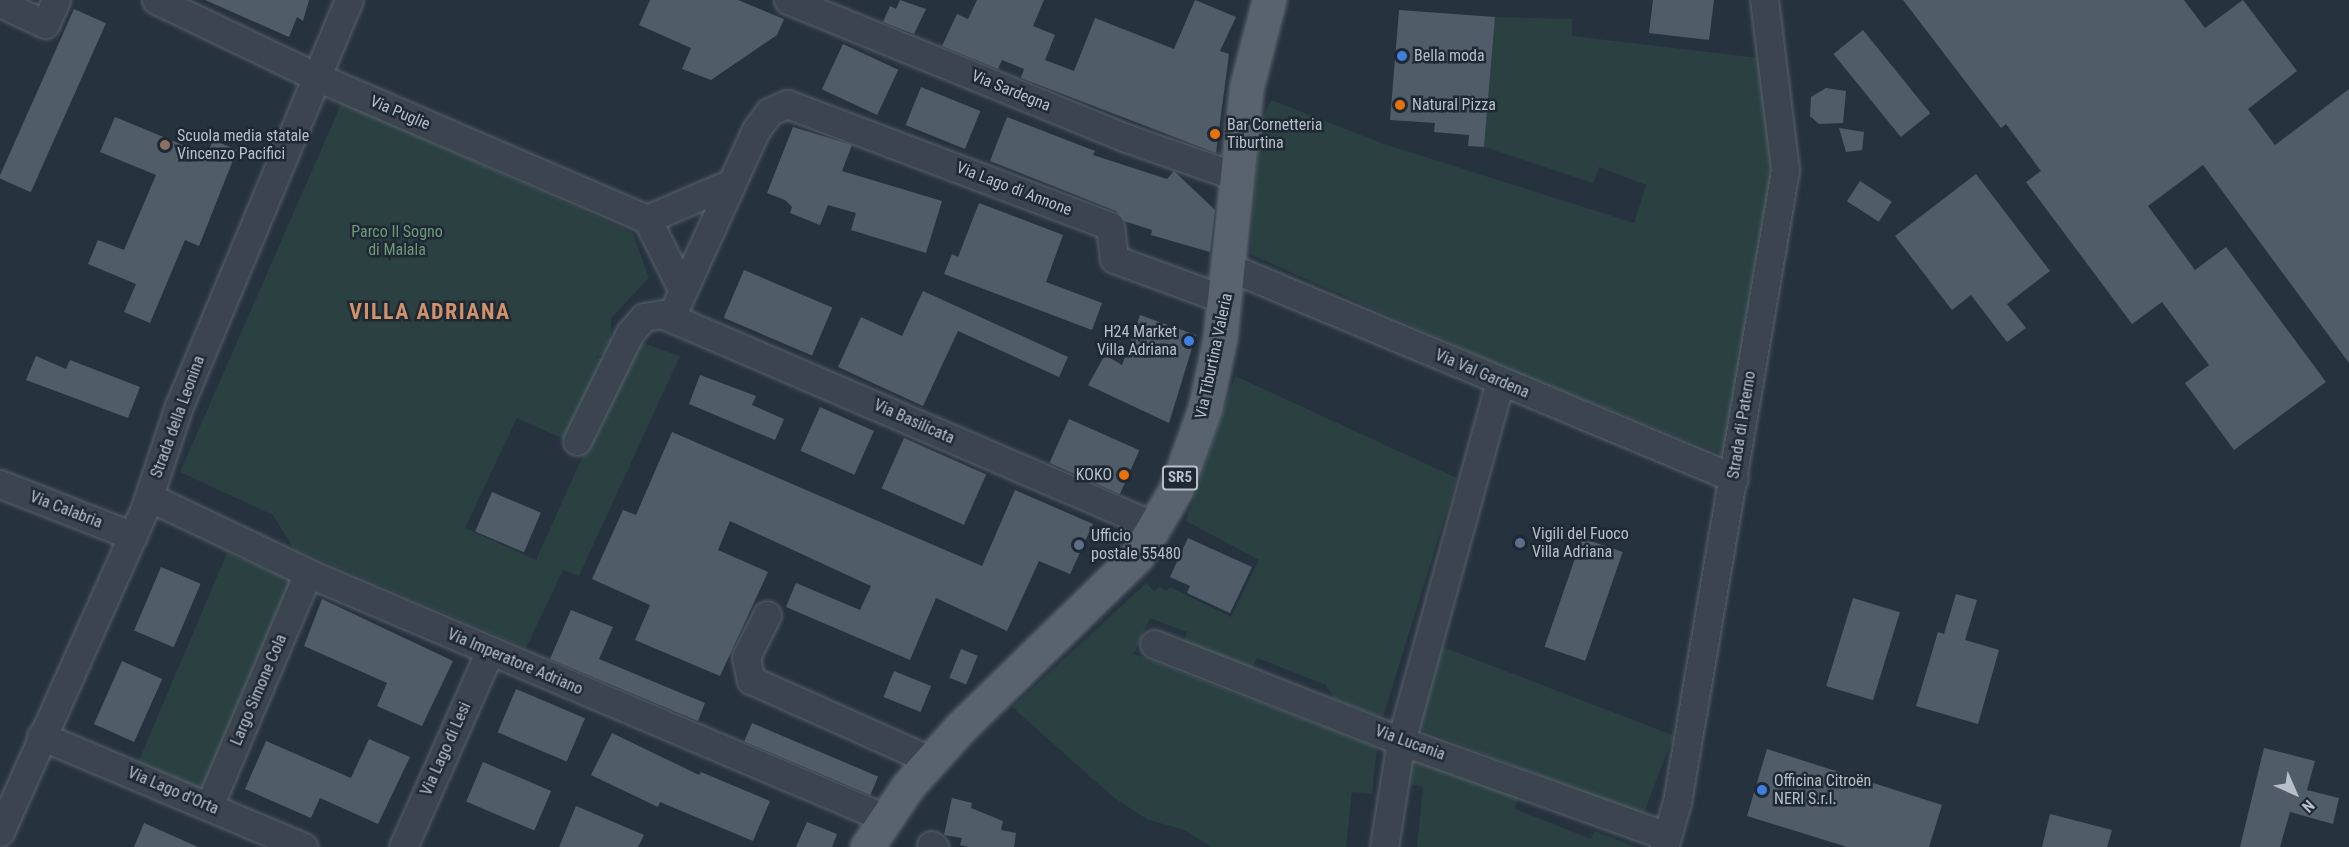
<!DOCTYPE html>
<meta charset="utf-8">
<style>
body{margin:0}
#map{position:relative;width:2349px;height:847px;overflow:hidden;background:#27323f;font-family:"Roboto Condensed",sans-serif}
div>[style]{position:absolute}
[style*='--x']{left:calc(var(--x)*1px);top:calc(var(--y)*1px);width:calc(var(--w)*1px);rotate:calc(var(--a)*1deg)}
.green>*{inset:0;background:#2a4041;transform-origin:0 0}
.building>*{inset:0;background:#505d69;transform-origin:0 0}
.roads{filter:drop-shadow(0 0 2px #58626c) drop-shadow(0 0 2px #58626c)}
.minor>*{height:27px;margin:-13.5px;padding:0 13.5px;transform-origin:13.5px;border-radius:13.5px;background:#3b444f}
.major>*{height:33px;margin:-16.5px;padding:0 16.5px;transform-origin:16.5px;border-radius:16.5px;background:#59636e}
.dots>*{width:16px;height:16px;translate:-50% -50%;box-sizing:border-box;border:3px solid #1f2934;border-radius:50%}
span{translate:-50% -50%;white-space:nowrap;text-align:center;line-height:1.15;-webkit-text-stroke:5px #1f2934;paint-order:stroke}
.shield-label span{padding:2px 4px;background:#1f2934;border:2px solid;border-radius:4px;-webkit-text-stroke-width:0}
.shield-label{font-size:15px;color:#b7bfc9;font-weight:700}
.poi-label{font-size:16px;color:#b7bfc9}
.left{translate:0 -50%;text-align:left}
.right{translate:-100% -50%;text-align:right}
.street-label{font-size:16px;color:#b7bfc9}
.park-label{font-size:16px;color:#6f9977}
.district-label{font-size:22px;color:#d0916b;font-weight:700;letter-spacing:1.5px}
.north{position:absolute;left:2265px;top:763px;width:60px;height:60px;-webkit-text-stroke:4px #1f2934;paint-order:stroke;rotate:135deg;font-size:16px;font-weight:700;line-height:24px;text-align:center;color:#b7bfc9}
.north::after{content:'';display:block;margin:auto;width:21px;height:27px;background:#b7bfc9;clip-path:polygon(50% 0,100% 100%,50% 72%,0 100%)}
</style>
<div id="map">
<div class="green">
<div style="clip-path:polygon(1495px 17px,1572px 19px,1572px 36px,1759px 58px,1774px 161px,1749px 298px,1734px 437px,1726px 456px,1511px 370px,1250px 254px,1260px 124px,1271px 100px,1384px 144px,1634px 223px,1646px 185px,1599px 167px,1593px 183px,1484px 147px)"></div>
<div style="clip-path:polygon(342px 102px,633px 233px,649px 278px,611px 318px,611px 351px,595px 358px,612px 358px,570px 442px,517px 418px,465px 528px,536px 560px,635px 340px,680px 356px,579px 576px,563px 570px,526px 648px,293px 548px,273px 515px,180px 472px)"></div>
<div style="clip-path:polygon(1235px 376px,1457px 478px,1383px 717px,1334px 699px,1326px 685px,1257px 658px,1252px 668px,1184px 642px,1187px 632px,1150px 618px,1134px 654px,1377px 748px,1372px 794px,1352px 792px,1346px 847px,1212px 847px,1182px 829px,1148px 820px,1113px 797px,1012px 707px,1146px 583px,1154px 591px,1159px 586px,1166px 591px,1170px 587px,1231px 617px,1259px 560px,1186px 521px)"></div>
<div style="left:227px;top:553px;width:72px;height:231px;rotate:23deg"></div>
<div style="left:1443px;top:647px;width:247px;height:85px;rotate:21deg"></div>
<div style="clip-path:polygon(1410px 757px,1518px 797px,1515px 809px,1591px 839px,1594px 831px,1636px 847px,1417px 847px,1423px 787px,1406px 783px)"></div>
</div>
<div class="building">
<div style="clip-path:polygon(205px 0,309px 0,303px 21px,297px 17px,289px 37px)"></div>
<div style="clip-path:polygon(650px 0,738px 0,784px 19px,777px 35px,711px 80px,682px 69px,691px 48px,639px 25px)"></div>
<div style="clip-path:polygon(900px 0,926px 9px,914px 34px,883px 22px,890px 6px,896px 9px)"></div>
<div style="clip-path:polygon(977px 0,1044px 0,1033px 26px,1055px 35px,1045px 60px,1074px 71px,1095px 18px,1174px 49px,1195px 0,1236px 17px,1220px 51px,1229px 54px,1216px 153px,1021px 78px,1024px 69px,1002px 60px,998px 69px,942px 46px,957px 14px,968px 19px)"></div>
<div style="clip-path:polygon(1653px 0,1714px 0,1709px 40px,1649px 33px)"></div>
<div style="clip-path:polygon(1903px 0,2184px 0,2205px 28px,2243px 0,2297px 71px,2248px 109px,2275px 145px,2349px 89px,2349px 363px,2203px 165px,2148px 206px,2195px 270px,2226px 247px,2326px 382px,2234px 450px,2185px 383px,2209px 365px,2162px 302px,2132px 324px,2026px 182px,2041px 171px,2006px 124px,2001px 128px)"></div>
<div style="left:74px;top:9px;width:35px;height:185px;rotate:24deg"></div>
<div style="clip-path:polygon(1399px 10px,1495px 17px,1484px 147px,1468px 146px,1469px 135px,1434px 132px,1435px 123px,1390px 120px)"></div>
<div style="left:1863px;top:30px;width:107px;height:38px;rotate:51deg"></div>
<div style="left:843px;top:44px;width:61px;height:50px;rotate:25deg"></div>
<div style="left:921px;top:87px;width:64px;height:41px;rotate:22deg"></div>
<div style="clip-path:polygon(1826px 88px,1846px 91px,1843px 123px,1819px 124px,1810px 116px,1811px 97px)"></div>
<div style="clip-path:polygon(115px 117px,207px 155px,213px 140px,237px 150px,199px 246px,185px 240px,150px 323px,124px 312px,136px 284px,88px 264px,98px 240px,124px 250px,156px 175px,100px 152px)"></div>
<div style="clip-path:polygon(1007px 117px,1095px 151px,1093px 155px,1167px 179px,1174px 171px,1215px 210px,1210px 252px,1151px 235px,1152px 230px,1124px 221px,1116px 211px,990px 161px)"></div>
<div style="clip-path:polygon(793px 127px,852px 145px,842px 171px,942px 201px,926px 253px,851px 230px,856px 213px,828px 205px,820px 225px,790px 213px,792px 207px,785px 200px,767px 193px)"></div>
<div style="clip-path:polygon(1839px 128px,1864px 132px,1862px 150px,1846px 152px)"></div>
<div style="clip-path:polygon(1976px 174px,2050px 271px,2007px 304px,2026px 328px,2007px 342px,1971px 295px,1952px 310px,1895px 236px)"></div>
<div style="left:1860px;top:181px;width:38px;height:24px;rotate:33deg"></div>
<div style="clip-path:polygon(979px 203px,1063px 235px,1046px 282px,1102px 303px,1092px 330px,944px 274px,952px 254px,958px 257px)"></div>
<div style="left:744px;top:270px;width:96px;height:52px;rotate:23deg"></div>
<div style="clip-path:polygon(923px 291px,1068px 357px,1059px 377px,958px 331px,923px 406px,838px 367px,861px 317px,902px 336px)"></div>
<div style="clip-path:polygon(1140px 315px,1196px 335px,1169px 423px,1088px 385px,1105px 355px,1122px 365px)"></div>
<div style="clip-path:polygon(36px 356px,66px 369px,70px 360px,140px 387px,128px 418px,26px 380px)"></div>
<div style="clip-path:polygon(700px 375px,756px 396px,752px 405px,784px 419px,775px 440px,689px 404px)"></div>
<div style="left:820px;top:407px;width:59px;height:48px;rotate:24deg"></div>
<div style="left:1069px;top:419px;width:77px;height:48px;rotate:24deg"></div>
<div style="clip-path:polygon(672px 432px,982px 566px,1015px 490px,1093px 524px,1070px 574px,1039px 561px,1007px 631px,936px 598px,910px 660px,786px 607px,796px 583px,860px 610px,871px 586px,730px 521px,718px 550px,768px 572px,720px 676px,635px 640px,650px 605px,592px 579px,623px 510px,636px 515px)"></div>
<div style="left:904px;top:438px;width:90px;height:55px;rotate:24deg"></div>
<div style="left:492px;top:492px;width:53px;height:43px;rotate:23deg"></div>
<div style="clip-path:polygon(1188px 538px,1252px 567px,1230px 613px,1187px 593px,1190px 586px,1170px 577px)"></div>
<div style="left:1582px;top:538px;width:43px;height:115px;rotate:19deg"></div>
<div style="left:161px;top:567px;width:43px;height:69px;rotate:23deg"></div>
<div style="clip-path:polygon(1956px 594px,1977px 600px,1965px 640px,1999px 650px,1978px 724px,1916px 706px,1938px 632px,1944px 634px)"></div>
<div style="left:1853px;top:598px;width:49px;height:92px;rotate:17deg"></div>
<div style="clip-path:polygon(322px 599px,453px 661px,422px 726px,377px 706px,387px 683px,304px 646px)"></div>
<div style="clip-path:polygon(571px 610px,613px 627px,599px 659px,705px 703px,698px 721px,550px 659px)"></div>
<div style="left:961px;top:649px;width:18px;height:31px;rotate:22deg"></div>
<div style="left:122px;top:661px;width:44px;height:69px;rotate:24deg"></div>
<div style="left:894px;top:671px;width:40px;height:28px;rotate:22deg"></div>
<div style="left:516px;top:689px;width:75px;height:47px;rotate:23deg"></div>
<div style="left:752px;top:723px;width:137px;height:20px;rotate:23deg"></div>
<div style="clip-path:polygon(612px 733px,699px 775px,701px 772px,770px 801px,753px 841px,660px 802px,658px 807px,591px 775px)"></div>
<div style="clip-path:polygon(369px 739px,410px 757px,378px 824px,320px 798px,311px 818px,245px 789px,266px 741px,351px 778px)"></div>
<div style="clip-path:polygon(2264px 748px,2315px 761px,2307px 790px,2339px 798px,2333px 824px,2290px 812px,2280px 847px,2240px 847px)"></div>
<div style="clip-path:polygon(1767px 749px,1942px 805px,1929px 847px,1847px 847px,1747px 816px)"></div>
<div style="left:483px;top:762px;width:74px;height:43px;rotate:23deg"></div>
<div style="clip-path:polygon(952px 798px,972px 803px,971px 808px,1003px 821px,1001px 830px,1016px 833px,1014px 847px,969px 847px,960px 845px,962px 838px,944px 835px)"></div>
<div style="clip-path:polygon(576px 806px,644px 835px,638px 847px,559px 847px)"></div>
<div style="clip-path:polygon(2050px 814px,2112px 830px,2107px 847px,2042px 847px)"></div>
<div style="clip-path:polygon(807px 822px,837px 834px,832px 847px,796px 847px)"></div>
<div style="clip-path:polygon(144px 823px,198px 847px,134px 847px)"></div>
</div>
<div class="roads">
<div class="minor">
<div style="--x:156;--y:0;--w:178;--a:25.6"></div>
<div style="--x:317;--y:77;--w:359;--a:23.3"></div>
<div style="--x:788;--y:0;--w:365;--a:22.2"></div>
<div style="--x:1126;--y:138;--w:115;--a:19.2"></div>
<div style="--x:0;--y:3;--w:50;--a:25"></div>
<div style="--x:45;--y:24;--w:26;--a:-65"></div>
<div style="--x:647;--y:219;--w:91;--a:-23.2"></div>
<div style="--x:647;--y:219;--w:78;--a:63.4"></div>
<div style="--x:1231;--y:268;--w:545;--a:22.66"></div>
<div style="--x:671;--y:317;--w:205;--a:-65.6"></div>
<div style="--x:756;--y:130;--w:22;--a:-54"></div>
<div style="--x:769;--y:112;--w:20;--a:-24"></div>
<div style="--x:787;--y:104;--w:345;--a:20.7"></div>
<div style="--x:1110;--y:226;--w:33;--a:83"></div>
<div style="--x:1114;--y:259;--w:119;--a:20.1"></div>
<div style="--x:577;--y:441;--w:120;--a:-63.9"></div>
<div style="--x:630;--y:333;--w:21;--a:-49"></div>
<div style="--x:644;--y:317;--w:18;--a:-9"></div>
<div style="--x:662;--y:314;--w:539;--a:23.28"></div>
<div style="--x:0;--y:484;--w:143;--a:21.4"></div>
<div style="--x:149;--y:497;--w:176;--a:25.5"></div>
<div style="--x:308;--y:573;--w:627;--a:23.01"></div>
<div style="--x:767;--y:615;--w:47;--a:116.6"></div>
<div style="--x:746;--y:657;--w:24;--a:78"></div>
<div style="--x:751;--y:680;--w:196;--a:24.1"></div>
<div style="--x:1154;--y:644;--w:265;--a:21.4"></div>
<div style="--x:1401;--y:741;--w:282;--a:19.7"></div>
<div style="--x:41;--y:736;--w:285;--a:22.9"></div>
<div style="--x:209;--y:806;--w:253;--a:-67"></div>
<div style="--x:0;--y:832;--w:358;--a:-65.9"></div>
<div style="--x:146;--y:505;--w:104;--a:-71.6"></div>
<div style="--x:179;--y:406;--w:440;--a:-67.3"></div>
<div style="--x:931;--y:845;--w:4;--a:34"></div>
<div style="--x:403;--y:847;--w:214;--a:-66.1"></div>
<div style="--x:1384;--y:847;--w:107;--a:-80.9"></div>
<div style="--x:1401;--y:741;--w:372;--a:-74.6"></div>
<div style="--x:1664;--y:847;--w:47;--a:-73.9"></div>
<div style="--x:1677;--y:802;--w:641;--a:-80.3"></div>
<div style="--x:1785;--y:170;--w:171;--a:-97"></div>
</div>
<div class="major">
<div style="--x:867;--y:847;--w:73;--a:-56.1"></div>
<div style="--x:908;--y:786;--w:78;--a:-48.1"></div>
<div style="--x:960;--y:728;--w:247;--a:-44.2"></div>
<div style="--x:1137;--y:556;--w:78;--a:-59.8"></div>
<div style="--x:1176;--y:489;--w:86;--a:-70.3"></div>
<div style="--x:1205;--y:408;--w:72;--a:-77.9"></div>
<div style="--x:1220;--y:338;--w:250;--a:-84"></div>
<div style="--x:1246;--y:89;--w:92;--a:-75.5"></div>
</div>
</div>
<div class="dots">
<div style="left:1402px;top:56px;background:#3f7fe0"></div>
<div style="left:1400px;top:105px;background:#e8710a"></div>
<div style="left:1215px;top:134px;background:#e8710a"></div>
<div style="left:165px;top:145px;background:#8d6e63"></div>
<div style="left:1189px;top:341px;background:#3f7fe0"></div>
<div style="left:1124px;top:475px;background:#e8710a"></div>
<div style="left:1520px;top:543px;background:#5c6f8a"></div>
<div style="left:1079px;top:545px;background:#5c6f8a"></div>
<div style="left:1762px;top:790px;background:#3f7fe0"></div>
</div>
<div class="shield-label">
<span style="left:1180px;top:478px">SR5</span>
</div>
<div class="poi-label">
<span class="left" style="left:1414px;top:56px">Bella moda</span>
<span class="left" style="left:1412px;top:105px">Natural Pizza</span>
<span class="left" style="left:1227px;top:134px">Bar Cornetteria<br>Tiburtina</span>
<span class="left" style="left:177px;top:145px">Scuola media statale<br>Vincenzo Pacifici</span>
<span class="right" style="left:1177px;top:341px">H24 Market<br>Villa Adriana</span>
<span class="right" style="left:1112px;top:475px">KOKO</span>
<span class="left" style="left:1532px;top:543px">Vigili del Fuoco<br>Villa Adriana</span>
<span class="left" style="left:1091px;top:545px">Ufficio<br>postale 55480</span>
<span class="left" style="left:1774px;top:790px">Officina Citroën<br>NERI S.r.l.</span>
</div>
<div class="street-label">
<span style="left:1011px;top:91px;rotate:22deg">Via Sardegna</span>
<span style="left:400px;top:113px;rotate:23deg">Via Puglie</span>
<span style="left:1014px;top:189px;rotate:21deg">Via Lago di Annone</span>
<span style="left:1214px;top:356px;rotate:-78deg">Via Tiburtina Valeria</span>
<span style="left:1482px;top:374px;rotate:23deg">Via Val Gardena</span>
<span style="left:178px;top:417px;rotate:-70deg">Strada della Leonina</span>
<span style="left:914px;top:422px;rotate:24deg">Via Basilicata</span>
<span style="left:1742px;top:425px;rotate:-81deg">Strada di Paterno</span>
<span style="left:66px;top:510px;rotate:21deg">Via Calabria</span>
<span style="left:515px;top:662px;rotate:23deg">Via Imperatore Adriano</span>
<span style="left:259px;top:690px;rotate:-67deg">Largo Simone Cola</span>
<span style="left:1410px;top:743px;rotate:20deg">Via Lucania</span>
<span style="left:446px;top:749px;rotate:-66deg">Via Lago di Lesi</span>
<span style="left:173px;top:791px;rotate:23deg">Via Lago d'Orta</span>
</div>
<div class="park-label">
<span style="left:397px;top:241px">Parco Il Sogno<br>di Malala</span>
</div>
<div class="district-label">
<span style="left:430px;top:312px">VILLA ADRIANA</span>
</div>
<div class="north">N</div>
</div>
